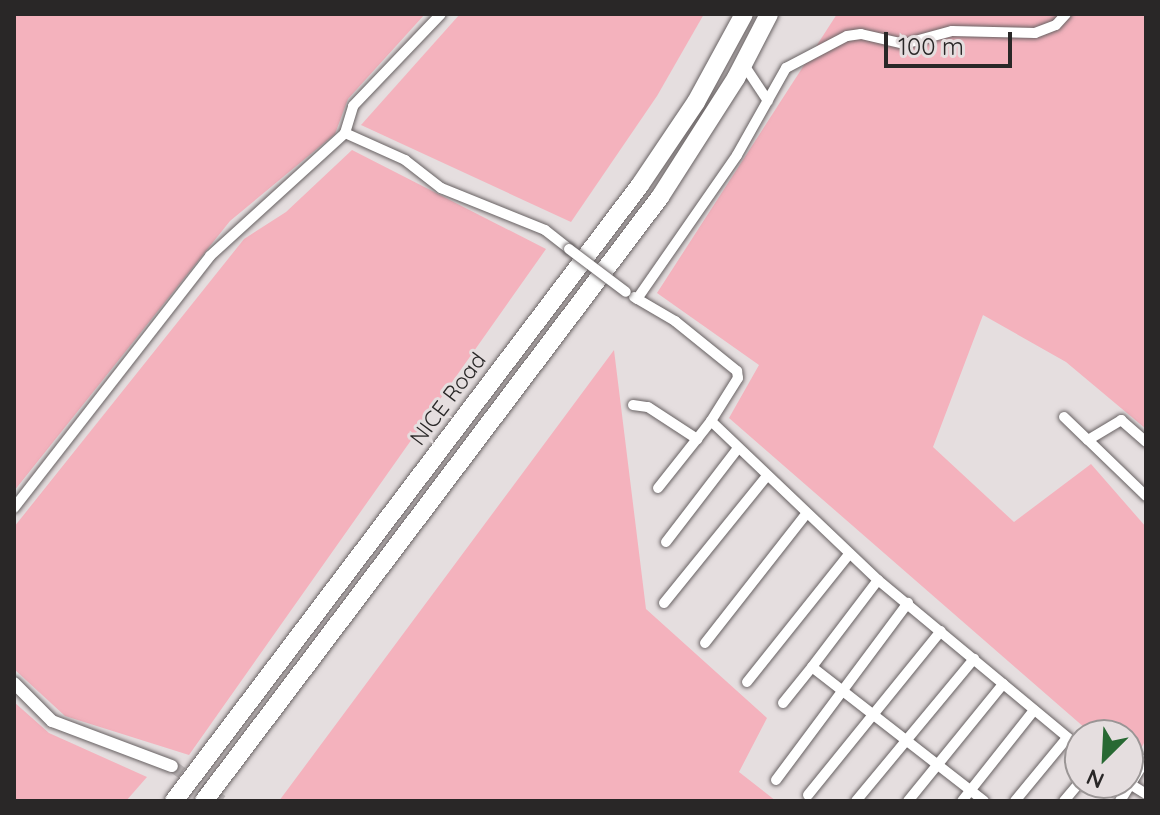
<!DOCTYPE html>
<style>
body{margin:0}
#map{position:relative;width:1160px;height:815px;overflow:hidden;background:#e5dedf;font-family:Quicksand,sans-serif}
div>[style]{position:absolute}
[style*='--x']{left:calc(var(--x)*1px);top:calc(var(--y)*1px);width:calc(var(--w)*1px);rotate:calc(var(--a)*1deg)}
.green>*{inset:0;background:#f4b2bd}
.tertiary-tunnel>*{height:12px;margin-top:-6px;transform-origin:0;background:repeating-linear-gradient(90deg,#bfb9ba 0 12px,transparent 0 18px)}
.roads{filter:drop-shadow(0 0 2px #676162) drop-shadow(0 0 2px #676162)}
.minor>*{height:10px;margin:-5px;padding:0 5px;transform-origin:5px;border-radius:5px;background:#fff}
.tertiary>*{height:12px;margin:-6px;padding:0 6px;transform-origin:6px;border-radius:6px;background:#fff}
.motorway>*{height:18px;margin:-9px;padding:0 9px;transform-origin:9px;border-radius:9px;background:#fff}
.bridges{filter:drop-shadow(0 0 2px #676162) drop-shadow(0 0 2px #676162)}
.minor-bridge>*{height:10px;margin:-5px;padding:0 5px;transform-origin:5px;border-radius:5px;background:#fff}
span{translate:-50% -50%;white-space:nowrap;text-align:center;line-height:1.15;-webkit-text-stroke:6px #e5dedf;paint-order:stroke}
.street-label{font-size:22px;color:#292727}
.frame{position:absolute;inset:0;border:16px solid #292727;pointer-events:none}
.north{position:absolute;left:1064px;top:719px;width:80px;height:80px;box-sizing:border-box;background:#e5dedf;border:2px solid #9a9595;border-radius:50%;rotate:204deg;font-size:22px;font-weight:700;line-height:32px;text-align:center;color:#292727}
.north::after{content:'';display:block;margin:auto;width:28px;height:36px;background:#286933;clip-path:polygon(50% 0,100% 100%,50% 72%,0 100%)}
.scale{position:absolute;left:884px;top:32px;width:128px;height:36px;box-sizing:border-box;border:4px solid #292727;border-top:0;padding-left:10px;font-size:24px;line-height:28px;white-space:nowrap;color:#292727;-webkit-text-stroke:6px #e5dedf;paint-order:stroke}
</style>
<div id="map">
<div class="green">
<div style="clip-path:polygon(14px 14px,425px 14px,348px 99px,335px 134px,230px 221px,14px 491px)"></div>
<div style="clip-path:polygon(460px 14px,704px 14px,657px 96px,571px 222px,361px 125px)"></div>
<div style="clip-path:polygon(837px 14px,1146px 14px,1146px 429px,1066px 362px,983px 315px,933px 447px,1014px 522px,1091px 464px,1146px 527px,1146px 739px,1131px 769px,1128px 735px,1093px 735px,729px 418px,759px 365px,657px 293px)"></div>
<div style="clip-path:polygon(352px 150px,546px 249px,189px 755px,65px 716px,14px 669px,14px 527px,244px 239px,286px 212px)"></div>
<div style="clip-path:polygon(614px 350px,646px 609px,767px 718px,739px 772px,776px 801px,279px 801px)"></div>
<div style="clip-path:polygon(14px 702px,49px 733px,147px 777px,126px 801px,14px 801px)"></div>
</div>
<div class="tertiary-tunnel">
<div style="--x:172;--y:766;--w:61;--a:35"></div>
</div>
<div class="roads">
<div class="minor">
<div style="--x:744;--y:65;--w:43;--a:56.3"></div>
<div style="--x:345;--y:133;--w:28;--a:-73"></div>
<div style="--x:353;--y:106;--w:127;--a:-46.3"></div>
<div style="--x:634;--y:297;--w:48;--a:30.3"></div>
<div style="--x:675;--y:321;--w:80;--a:38.9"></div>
<div style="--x:737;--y:371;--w:7;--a:82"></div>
<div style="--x:738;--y:378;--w:51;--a:122.1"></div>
<div style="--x:637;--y:299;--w:175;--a:-55.2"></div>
<div style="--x:737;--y:155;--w:100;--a:-60.6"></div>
<div style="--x:786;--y:68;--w:69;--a:-27.7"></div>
<div style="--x:847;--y:36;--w:14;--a:-8"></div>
<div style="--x:861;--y:34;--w:44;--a:13.1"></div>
<div style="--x:904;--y:44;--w:50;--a:-15.2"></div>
<div style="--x:952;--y:31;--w:83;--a:1.4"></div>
<div style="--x:1035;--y:33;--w:22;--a:-21"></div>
<div style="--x:1056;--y:25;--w:15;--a:-48"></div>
<div style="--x:633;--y:405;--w:15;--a:8"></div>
<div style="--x:648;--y:407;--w:59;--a:33.1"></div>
<div style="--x:697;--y:439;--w:23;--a:-52"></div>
<div style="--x:711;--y:421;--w:231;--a:43.6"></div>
<div style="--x:878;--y:580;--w:263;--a:39.7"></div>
<div style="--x:1064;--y:417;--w:33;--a:44"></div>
<div style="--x:1088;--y:440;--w:39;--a:-31"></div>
<div style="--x:1121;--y:420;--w:33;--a:41"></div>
<div style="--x:1088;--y:440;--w:81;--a:44"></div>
<div style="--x:658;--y:488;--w:63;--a:-51.5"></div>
<div style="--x:14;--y:508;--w:319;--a:-52.1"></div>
<div style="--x:210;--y:256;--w:183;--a:-42.3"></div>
<div style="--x:345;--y:133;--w:66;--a:24.2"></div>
<div style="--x:405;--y:160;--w:46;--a:37.9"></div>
<div style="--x:441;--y:188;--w:112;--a:22"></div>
<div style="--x:545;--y:230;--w:31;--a:38"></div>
<div style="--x:666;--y:542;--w:118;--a:-52.5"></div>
<div style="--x:878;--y:580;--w:109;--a:127.2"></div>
<div style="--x:812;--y:667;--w:218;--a:37.9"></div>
<div style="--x:664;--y:603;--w:162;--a:-51"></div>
<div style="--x:705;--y:643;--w:164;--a:-51.9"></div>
<div style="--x:747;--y:682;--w:164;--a:-51.4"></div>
<div style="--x:783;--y:703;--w:46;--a:-51.1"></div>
<div style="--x:776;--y:780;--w:221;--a:-53.3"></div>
<div style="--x:1130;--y:784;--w:19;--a:32"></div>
<div style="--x:808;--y:795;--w:211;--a:-51"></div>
<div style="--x:856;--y:801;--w:185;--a:-50.3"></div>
<div style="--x:908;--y:801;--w:151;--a:-50.9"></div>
<div style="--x:962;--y:801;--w:116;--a:-51.6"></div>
<div style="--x:1015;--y:801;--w:82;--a:-50.5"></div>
<div style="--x:1064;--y:801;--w:25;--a:-50"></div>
<div style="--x:1120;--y:801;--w:49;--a:-58.2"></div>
</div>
<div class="tertiary">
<div style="--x:14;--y:683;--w:54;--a:45"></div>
<div style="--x:52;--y:721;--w:128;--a:20.6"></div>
</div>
<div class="motorway">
<div style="--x:174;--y:801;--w:772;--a:-52.89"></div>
<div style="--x:640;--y:185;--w:100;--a:-56"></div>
<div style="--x:696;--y:102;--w:100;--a:-61.4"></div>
<div style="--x:204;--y:801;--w:757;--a:-52.95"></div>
<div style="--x:660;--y:197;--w:141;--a:-57.4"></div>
<div style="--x:736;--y:78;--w:72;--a:-62.7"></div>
</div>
</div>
<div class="bridges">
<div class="minor-bridge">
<div style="--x:569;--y:249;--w:71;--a:37"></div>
</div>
</div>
<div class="street-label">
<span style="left:448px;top:399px;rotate:-53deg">NICE Road</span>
</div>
<div class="frame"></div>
<div class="north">N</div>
<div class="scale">100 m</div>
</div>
